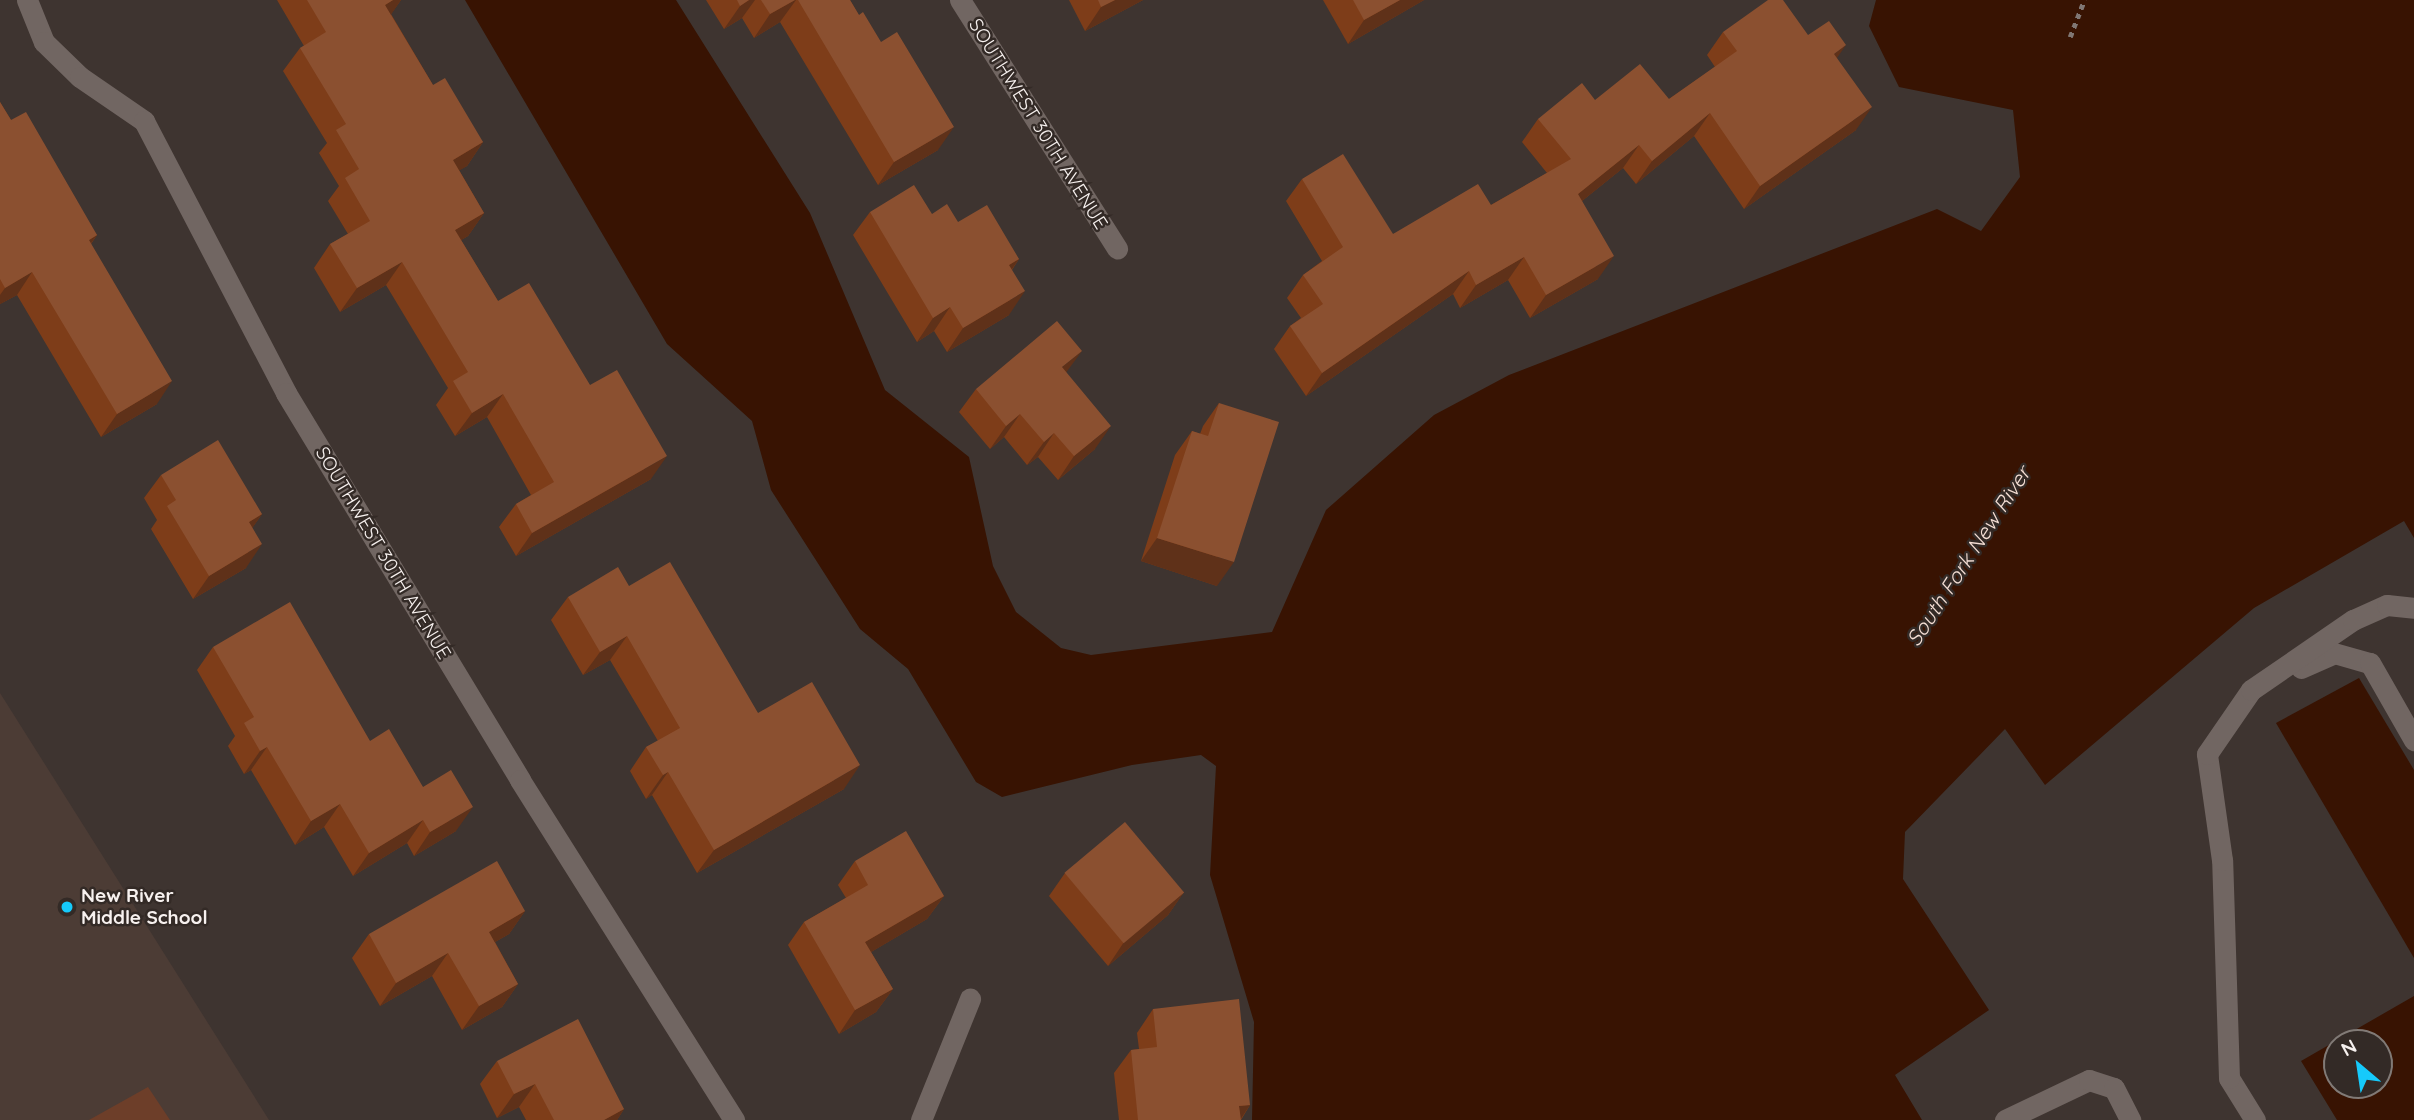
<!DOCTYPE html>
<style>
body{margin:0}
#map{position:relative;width:2414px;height:1120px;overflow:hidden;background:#3e3430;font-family:Quicksand,sans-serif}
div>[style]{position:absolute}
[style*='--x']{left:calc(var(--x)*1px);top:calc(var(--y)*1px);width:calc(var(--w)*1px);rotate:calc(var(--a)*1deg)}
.built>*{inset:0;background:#4c3c35}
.green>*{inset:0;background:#6d3e29}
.water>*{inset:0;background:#381302}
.path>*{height:4.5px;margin-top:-2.25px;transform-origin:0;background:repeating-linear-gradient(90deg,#807774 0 5px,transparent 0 10px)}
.minor>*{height:21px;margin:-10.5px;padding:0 10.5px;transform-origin:10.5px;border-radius:10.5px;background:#716662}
.wall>*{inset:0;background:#7e3d19}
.shaded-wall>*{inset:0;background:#5f3119}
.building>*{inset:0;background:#8b5030;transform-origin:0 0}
.dots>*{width:19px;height:19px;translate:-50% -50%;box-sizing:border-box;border:4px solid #332a26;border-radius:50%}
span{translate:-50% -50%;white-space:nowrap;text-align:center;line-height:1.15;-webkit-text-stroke:5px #332a26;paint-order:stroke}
.street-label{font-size:19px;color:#f7f1ef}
.poi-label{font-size:19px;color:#f7f1ef;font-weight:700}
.left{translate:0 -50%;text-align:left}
.water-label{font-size:21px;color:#f5dfd5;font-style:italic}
.north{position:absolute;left:2323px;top:1029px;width:70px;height:70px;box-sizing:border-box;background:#332a26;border:2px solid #817a76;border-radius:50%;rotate:331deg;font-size:19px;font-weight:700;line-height:28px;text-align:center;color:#f7f1ef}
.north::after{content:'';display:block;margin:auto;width:24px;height:32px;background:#16cafb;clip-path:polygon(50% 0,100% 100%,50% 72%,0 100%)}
</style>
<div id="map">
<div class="built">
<div style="clip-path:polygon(0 693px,269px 1120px,0 1120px)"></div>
</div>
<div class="green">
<div style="clip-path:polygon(148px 1087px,170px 1120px,89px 1120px)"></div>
</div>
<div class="water">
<div style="clip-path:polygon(465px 0,676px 0,810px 213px,885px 390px,969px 457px,993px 566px,1016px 612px,1061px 648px,1091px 655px,1272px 632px,1326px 510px,1434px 415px,1509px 375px,1937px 209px,1981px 231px,2020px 177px,2013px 110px,1899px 87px,1869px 26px,1876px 0,2414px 0,2414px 538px,2404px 521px,2254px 608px,2045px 785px,2005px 729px,1905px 832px,1903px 879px,1989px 1010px,1895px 1075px,1922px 1120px,1252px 1120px,1254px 1022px,1210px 875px,1216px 766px,1201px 755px,1132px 765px,1002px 797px,976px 782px,908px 669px,860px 629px,771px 490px,752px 421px,667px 344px)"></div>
<div style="clip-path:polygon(2359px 678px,2414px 770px,2414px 958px,2276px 723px)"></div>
<div style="clip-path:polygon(evenodd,2414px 996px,2414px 1120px,2337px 1120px,2301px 1061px,2414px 996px,2337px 1043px,2379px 1043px,2379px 1085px,2337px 1085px,2337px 1043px)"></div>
</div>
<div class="path">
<div style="--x:2070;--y:37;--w:40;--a:-69"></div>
</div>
<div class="minor">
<div style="--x:27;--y:0;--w:45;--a:68"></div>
<div style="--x:44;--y:42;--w:50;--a:44.2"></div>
<div style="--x:80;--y:77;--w:78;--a:34.5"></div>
<div style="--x:144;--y:121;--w:307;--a:62.4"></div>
<div style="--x:286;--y:393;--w:452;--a:58.8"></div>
<div style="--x:520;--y:780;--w:402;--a:57.8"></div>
<div style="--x:960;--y:0;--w:294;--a:57.7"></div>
<div style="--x:2301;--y:668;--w:36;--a:-24"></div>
<div style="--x:2334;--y:653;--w:37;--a:16"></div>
<div style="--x:2370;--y:663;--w:89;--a:60.3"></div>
<div style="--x:921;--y:1120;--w:131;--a:-68"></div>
<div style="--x:2005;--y:1120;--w:93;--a:-25.5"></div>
<div style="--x:2089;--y:1080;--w:26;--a:18"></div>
<div style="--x:2114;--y:1088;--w:36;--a:63"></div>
<div style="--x:2255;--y:1120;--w:49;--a:-121.8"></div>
<div style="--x:2229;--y:1078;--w:218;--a:-91.8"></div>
<div style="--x:2222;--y:860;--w:107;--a:-98.1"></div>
<div style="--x:2207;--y:754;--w:78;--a:-55.5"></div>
<div style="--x:2251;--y:690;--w:124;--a:-34.5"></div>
<div style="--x:2353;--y:620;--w:37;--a:-24"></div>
<div style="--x:2387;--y:605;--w:27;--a:6"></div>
</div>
<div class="wall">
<div style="clip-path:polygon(277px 0,401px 0,391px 14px,433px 85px,483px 142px,467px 166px,459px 170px,484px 213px,468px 236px,461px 240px,498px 301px,590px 385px,651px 479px,516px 556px,499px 527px,516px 504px,531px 495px,487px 417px,455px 436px,436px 405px,448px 388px,386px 285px,340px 312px,314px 268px,330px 244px,348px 234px,328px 201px,339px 186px,319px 153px,327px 143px,283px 71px,300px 48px,304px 46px)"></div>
<div style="clip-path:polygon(706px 0,850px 0,938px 150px,878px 185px,780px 22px,754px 38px,742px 18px,724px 29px)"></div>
<div style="clip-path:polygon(1069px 0,1143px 0,1085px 31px)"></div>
<div style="clip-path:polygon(1323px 0,1424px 0,1348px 44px)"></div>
<div style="clip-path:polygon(1723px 32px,1808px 35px,1837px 58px,1856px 130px,1744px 209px,1694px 136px,1636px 184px,1623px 168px,1582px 201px,1598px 279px,1530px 318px,1508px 280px,1460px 308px,1453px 294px,1306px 396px,1274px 349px,1290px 326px,1301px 318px,1287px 298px,1303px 275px,1322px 261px,1286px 201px,1302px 179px,1393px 234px,1491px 205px,1547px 173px,1522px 142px,1538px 119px,1595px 100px,1669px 99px,1715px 67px,1707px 55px)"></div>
<div style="clip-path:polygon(0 102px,11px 120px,97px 235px,91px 244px,157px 404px,101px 437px,17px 295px,0 304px)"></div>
<div style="clip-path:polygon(870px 212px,932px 214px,958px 222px,1019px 259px,1012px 270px,1009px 315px,947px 352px,934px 331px,917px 342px,853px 235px)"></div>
<div style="clip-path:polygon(1066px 372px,1095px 449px,1058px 480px,1038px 457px,1027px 465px,1004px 437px,990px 449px,959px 412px,976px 389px)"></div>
<div style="clip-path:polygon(1219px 403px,1217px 586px,1141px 561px,1175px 455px,1192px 431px,1200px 434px,1203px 426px)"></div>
<div style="clip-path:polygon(161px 475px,262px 514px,252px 528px,246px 568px,193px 599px,151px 529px,157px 520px,144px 498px)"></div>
<div style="clip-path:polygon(629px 586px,758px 713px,844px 789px,697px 873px,652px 795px,646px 799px,630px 771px,646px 747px,658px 741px,610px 660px,583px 675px,551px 620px,568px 597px)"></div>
<div style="clip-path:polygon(213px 647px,370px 741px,423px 787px,456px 831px,414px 856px,407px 843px,353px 876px,324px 827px,295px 845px,251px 770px,244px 774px,228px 746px,235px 736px,197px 670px)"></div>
<div style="clip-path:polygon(855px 861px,944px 896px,927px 919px,871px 952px,893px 989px,876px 1012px,839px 1034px,788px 945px,804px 922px,846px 898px,838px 885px)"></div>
<div style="clip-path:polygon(1065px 873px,1184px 892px,1168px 915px,1108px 966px,1049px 896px)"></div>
<div style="clip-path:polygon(525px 911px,509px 934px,495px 942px,518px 984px,502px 1007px,462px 1030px,432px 976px,380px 1006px,352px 958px,369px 934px)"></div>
<div style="clip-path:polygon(1153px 1009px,1250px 1105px,1241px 1120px,1119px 1120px,1114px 1073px,1131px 1050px,1139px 1049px,1137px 1033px)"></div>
<div style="clip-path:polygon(497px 1061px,624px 1109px,617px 1120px,526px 1120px,519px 1107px,497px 1118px,480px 1084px)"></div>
</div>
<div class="shaded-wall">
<div style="clip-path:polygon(393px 0,401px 0,390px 16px,385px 5px)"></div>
<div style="clip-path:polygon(749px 0,755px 0,742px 18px,724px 29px,740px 6px)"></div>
<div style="clip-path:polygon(795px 0,796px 0,780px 22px,754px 38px,770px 14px)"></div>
<div style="clip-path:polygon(1115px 0,1143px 0,1085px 31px,1101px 7px)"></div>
<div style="clip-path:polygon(1400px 0,1424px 0,1348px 44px,1364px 20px)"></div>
<div style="clip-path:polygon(1846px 45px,1830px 68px,1834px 54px)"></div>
<div style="clip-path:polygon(1872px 107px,1856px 130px,1744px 209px,1760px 186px)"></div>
<div style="clip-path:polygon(1710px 113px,1694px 136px,1636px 184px,1652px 161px)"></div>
<div style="clip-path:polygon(954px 127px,938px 150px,878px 185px,894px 162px)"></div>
<div style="clip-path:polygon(483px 142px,467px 166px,437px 184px,453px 160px)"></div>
<div style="clip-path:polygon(1639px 145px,1623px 168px,1562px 217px,1578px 194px)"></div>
<div style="clip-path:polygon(484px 213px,468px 236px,439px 253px,455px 230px)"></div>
<div style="clip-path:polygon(97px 235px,81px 257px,89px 240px)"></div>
<div style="clip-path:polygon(1614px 256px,1598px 279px,1530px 318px,1546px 295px)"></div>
<div style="clip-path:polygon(1524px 257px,1508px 280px,1460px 308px,1476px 285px)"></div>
<div style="clip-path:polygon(1019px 259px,1003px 282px,1009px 265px)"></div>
<div style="clip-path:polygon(402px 262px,386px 285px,340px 312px,357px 288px)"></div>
<div style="clip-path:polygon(1469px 271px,1453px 294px,1306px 396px,1322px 373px)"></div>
<div style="clip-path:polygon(32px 272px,17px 295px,0 304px,0 295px,5px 288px)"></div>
<div style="clip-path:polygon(1025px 291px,1009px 315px,947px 352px,963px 328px)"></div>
<div style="clip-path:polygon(950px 307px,934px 331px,917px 342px,933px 318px)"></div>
<div style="clip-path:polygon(1082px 351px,1065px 374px,1062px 367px)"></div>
<div style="clip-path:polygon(172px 381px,157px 404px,101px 437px,117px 414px)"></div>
<div style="clip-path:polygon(503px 394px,487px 417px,455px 436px,472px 413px)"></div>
<div style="clip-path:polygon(1020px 414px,1004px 437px,990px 449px,1006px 426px)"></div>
<div style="clip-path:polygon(1111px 426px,1095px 449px,1058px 480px,1074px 456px)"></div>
<div style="clip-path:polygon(1054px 433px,1038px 457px,1027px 465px,1044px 442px)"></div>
<div style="clip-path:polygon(667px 456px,651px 479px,516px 556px,532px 533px)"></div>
<div style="clip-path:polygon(262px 514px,246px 537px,249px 522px)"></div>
<div style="clip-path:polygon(1157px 538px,1234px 562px,1217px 586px,1141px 561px)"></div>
<div style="clip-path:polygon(262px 544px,246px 568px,193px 599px,209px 576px)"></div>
<div style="clip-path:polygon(627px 636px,610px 660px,583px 675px,600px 652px)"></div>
<div style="clip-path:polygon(267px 747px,251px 770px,244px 774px,260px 751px)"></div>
<div style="clip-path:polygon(860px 765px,844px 789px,697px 873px,714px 850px)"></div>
<div style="clip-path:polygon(668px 772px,652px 795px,646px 799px,663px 775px)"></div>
<div style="clip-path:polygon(340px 804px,324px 827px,295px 845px,311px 821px)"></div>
<div style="clip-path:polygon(473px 807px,456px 831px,414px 856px,430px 832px)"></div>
<div style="clip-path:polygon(423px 820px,407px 843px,353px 876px,369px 853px)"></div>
<div style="clip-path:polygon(1184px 892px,1168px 915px,1108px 966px,1124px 942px)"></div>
<div style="clip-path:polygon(944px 896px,927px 919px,849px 965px,865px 942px)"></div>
<div style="clip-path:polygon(525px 911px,509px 934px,472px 955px,489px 932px)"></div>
<div style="clip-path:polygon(448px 953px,432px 976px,380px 1006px,396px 983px)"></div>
<div style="clip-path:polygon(518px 984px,502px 1007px,462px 1030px,479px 1006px)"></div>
<div style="clip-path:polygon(893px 989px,876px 1012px,839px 1034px,855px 1010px)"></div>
<div style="clip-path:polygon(535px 1084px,519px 1107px,497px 1118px,514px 1094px)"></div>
<div style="clip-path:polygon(1250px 1105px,1240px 1120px,1239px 1106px)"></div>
<div style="clip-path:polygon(624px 1109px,617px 1120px,604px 1120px)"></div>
</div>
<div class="building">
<div style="clip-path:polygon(307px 0,393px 0,385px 5px,433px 85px,445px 78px,483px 142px,453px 160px,484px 213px,455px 230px,498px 301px,529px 283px,590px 385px,617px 370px,667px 456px,532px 533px,516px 504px,554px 482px,503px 394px,472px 413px,453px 381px,468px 372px,402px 262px,357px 288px,330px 244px,370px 221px,345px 178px,359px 169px,336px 130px,346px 124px,300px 48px,326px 32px)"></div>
<div style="clip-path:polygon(737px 0,749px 0,740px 6px)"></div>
<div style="clip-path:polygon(761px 0,795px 0,770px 14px)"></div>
<div style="clip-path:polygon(798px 0,850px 0,859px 15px,863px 12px,881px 42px,897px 32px,954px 127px,894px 162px)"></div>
<div style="clip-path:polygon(1098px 0,1115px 0,1101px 7px)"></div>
<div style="clip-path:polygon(1353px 0,1400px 0,1364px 20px)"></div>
<div style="clip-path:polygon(1768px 0,1783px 0,1808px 35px,1829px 21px,1846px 45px,1834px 54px,1872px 107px,1760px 186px,1710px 113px,1652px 161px,1639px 145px,1578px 194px,1614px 256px,1546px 295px,1524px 257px,1476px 285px,1469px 271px,1322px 373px,1290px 326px,1323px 304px,1303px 275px,1343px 247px,1302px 179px,1343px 154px,1393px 234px,1478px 184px,1491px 205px,1571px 159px,1538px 119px,1582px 83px,1595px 100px,1640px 64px,1669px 99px,1737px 51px,1723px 32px)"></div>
<div style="clip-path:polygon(0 102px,11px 120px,26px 112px,97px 235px,89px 240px,172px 381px,117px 414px,32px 272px,5px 288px,0 279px)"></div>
<div style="clip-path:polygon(914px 185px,932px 214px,947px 204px,958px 222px,987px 205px,1019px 259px,1009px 265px,1025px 291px,963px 328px,950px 307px,933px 318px,870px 212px)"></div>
<div style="clip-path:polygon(1057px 321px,1082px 351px,1062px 367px,1111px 426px,1074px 456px,1054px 433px,1044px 442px,1020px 414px,1006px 426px,976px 389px)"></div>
<div style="clip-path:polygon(1219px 403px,1279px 422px,1234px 562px,1157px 538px,1192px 431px,1208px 436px)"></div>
<div style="clip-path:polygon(218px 440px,262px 514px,249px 522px,262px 544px,209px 576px,167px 506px,176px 500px,161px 475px)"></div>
<div style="clip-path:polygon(670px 562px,758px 713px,812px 682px,860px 765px,714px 850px,668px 772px,663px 775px,646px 747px,680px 728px,627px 636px,600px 652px,568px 597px,618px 567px,629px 586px)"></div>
<div style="clip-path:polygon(290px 602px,370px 741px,389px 729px,423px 787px,451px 770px,473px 807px,430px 832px,423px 820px,369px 853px,340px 804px,311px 821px,267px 747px,260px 751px,244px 723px,254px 717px,213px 647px)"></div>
<div style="left:1125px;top:822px;width:92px;height:79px;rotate:50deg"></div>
<div style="clip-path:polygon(906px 831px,944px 896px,865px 942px,893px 989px,855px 1010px,804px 922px,868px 885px,855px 861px)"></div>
<div style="clip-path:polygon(497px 861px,525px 911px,489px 932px,518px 984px,479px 1006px,448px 953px,396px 983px,369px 934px)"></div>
<div style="clip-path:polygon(1239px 999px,1250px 1105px,1239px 1106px,1241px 1120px,1138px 1120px,1131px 1050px,1157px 1047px,1153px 1009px)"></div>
<div style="clip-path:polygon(578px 1019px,624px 1109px,604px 1120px,554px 1120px,535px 1084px,514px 1094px,497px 1061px)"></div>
</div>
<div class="dots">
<div style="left:67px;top:907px;background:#16cafb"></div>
</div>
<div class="street-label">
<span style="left:1038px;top:124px;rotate:58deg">SOUTHWEST 30TH AVENUE</span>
<span style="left:383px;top:553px;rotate:59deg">SOUTHWEST 30TH AVENUE</span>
</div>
<div class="poi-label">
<span class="left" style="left:81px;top:907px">New River<br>Middle School</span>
</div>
<div class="water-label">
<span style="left:1968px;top:556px;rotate:-57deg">South Fork New River</span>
</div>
<div class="north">N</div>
</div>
